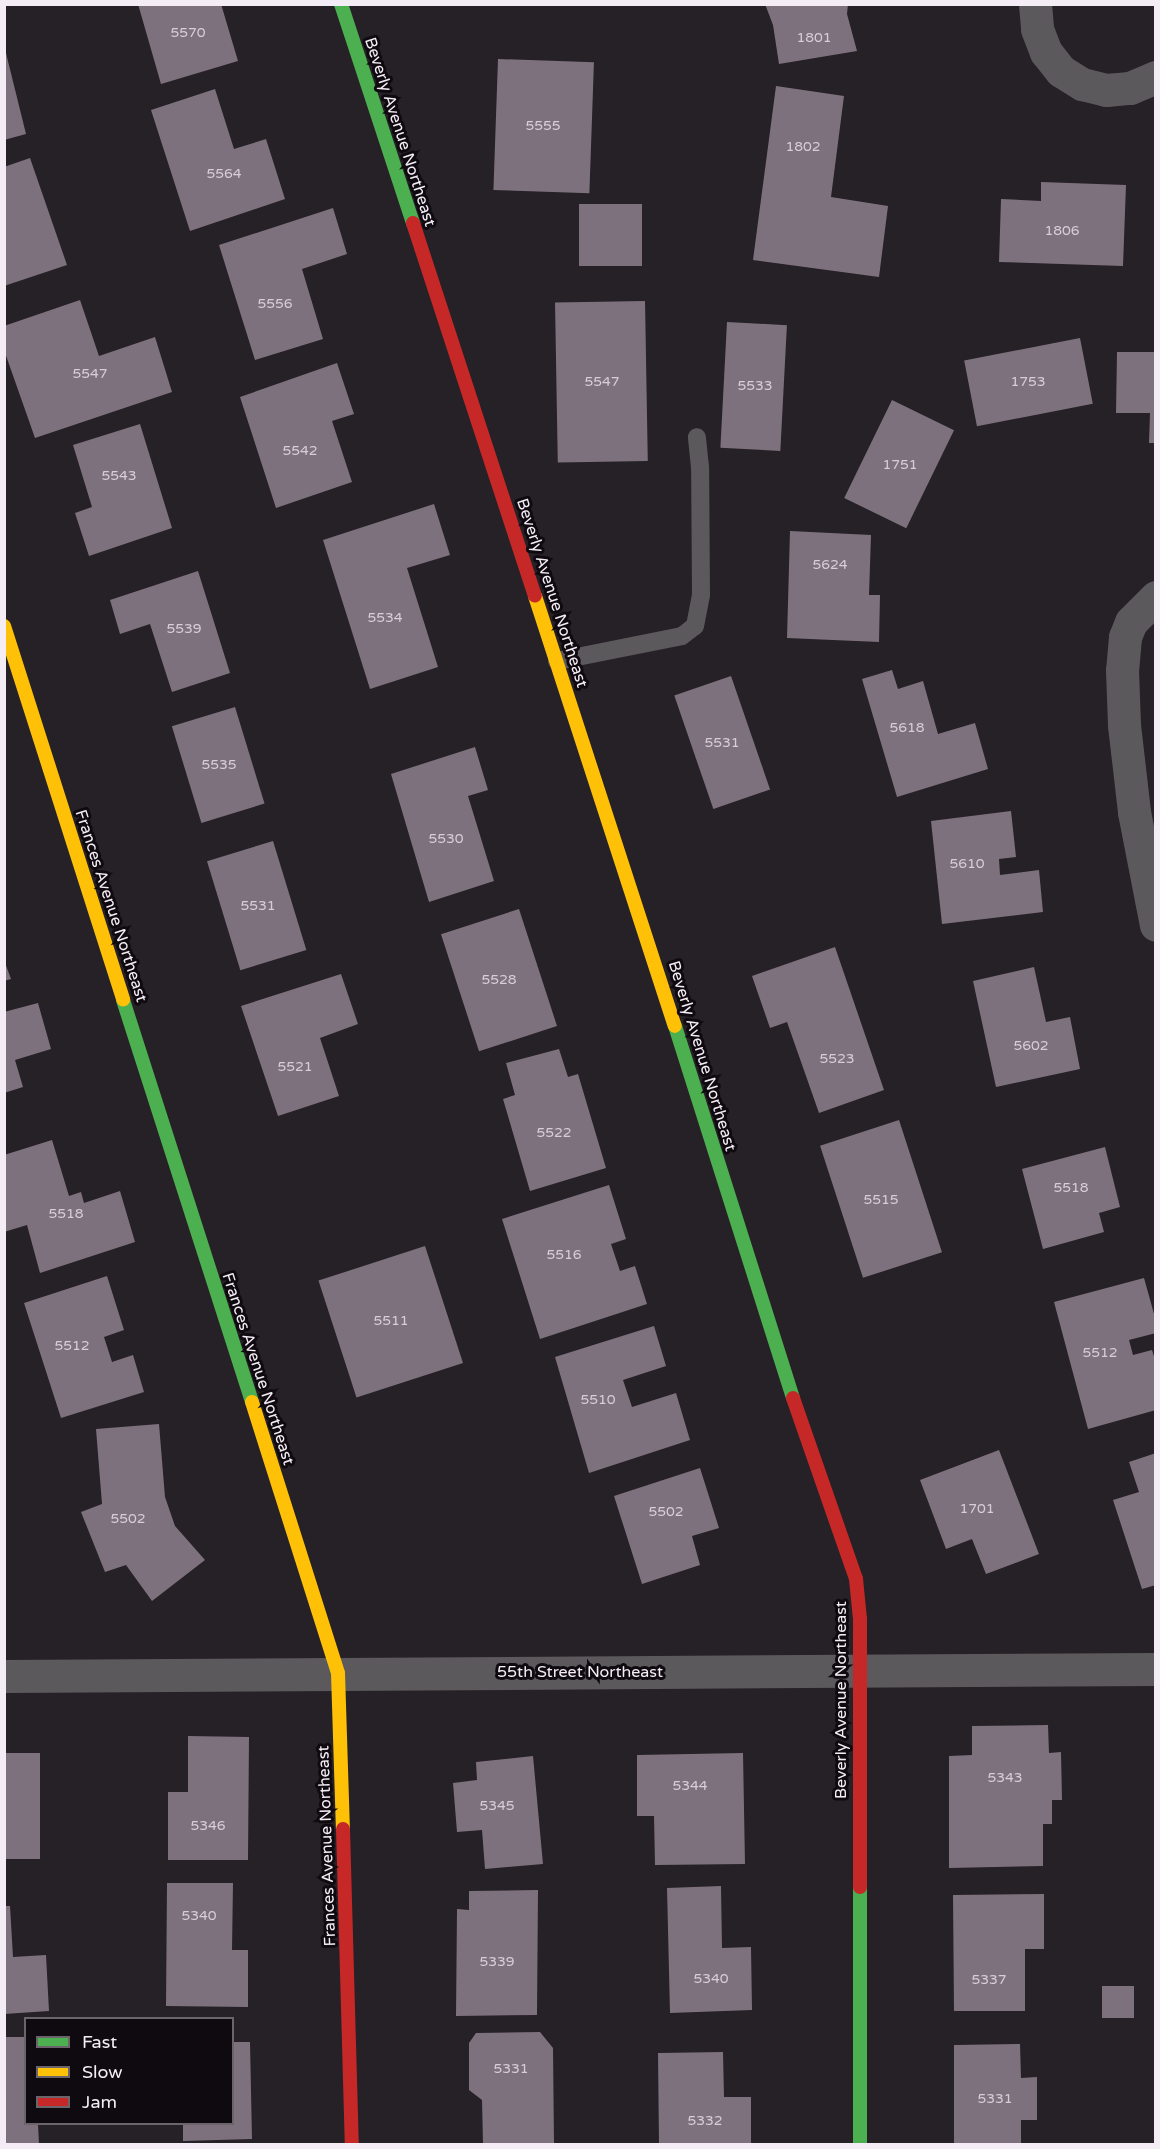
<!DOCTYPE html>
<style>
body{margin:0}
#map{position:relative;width:1160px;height:2149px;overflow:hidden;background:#262126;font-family:"Varela Round",sans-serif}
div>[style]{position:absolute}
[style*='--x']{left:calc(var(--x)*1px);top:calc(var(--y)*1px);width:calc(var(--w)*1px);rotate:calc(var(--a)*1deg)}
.building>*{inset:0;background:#7e717e;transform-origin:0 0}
.lane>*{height:18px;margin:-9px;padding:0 9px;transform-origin:9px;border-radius:9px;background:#5c595c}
.street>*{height:33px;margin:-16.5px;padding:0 16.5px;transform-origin:16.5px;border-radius:16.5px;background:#5c595c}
.fast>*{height:14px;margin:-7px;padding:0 7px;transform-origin:7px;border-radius:7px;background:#4caf50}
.slow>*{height:14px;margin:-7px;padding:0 7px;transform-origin:7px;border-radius:7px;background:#ffc107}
.jam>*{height:14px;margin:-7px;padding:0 7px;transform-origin:7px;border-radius:7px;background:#c62828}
span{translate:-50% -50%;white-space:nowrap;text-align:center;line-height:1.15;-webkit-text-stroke:6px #0f0a0f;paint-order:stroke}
.number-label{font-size:14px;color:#d7ced7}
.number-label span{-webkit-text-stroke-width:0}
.street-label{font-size:16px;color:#f5edf5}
.frame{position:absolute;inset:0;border:6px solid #f5edf5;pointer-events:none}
.legend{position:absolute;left:24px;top:2017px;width:210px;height:108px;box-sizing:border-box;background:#0f0a0f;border:2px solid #6b656b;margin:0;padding:8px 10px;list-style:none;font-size:18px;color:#f5edf5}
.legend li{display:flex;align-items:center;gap:12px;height:30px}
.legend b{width:30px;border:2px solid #6b656b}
</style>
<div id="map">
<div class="building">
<div style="clip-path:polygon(138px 4px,221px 4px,238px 61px,161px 84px)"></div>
<div style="clip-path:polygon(765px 4px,848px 4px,847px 14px,857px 51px,779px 64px,773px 25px)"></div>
<div style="clip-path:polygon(4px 45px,26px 134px,4px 140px)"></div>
<div style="left:498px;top:59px;width:96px;height:131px;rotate:2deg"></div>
<div style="clip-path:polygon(776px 86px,844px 96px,831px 197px,888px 206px,879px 277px,753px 260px)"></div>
<div style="clip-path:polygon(215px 89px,234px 149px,266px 139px,285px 199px,190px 231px,151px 110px)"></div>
<div style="clip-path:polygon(30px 158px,67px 265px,4px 286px,4px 167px)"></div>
<div style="clip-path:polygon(1041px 182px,1126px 185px,1123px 266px,999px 262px,1001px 199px,1041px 201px)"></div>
<div style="left:579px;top:204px;width:63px;height:62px"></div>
<div style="clip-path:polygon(333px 208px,347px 254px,302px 269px,323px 339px,255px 360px,219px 245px)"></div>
<div style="clip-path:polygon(80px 300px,99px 356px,155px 337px,172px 392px,35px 438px,4px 350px,4px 326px)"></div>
<div style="left:645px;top:301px;width:160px;height:90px;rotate:89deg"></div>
<div style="left:727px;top:322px;width:60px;height:126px;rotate:3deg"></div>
<div style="left:1080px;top:338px;width:67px;height:118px;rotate:79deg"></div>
<div style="clip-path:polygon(1117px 352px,1156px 352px,1156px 443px,1149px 443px,1150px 413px,1116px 413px)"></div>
<div style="clip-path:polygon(337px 363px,354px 414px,332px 421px,352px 482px,276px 508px,240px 397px)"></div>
<div style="left:892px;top:400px;width:69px;height:109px;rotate:26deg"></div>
<div style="clip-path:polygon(140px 424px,172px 528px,89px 556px,75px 513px,92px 507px,73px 445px)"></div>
<div style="clip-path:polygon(434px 504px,450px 555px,407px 568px,438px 667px,370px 689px,323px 540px)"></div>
<div style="clip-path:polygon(790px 531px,871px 535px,869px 595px,880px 595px,879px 642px,787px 638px)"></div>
<div style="clip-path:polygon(198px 571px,230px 673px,172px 692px,150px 624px,120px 634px,110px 600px)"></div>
<div style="clip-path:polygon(892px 670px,898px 689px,923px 681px,938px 734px,975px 723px,988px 769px,897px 797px,862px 679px)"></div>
<div style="left:731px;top:676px;width:120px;height:60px;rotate:71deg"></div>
<div style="left:235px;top:707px;width:101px;height:66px;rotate:73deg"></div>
<div style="clip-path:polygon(475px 747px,488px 790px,468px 796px,494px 881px,429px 902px,391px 774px)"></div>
<div style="clip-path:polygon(1011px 811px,1016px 857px,999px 859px,1000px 875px,1039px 870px,1043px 912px,942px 924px,931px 821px)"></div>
<div style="left:273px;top:841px;width:114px;height:69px;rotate:73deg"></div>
<div style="left:519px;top:909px;width:123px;height:82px;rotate:72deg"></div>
<div style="clip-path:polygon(835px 947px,884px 1090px,819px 1113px,787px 1022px,770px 1028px,752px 976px)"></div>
<div style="clip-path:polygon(4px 960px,11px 979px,4px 981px)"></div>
<div style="clip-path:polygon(1034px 967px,1046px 1022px,1070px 1017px,1080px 1069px,996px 1087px,973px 981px)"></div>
<div style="clip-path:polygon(341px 974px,358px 1024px,320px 1038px,339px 1096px,278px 1116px,241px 1006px)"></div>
<div style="clip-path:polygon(38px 1003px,51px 1049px,15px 1060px,23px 1087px,4px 1093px,4px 1012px)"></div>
<div style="clip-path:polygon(559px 1049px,568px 1077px,578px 1074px,606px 1168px,530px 1191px,503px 1099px,515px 1095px,506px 1063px)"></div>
<div style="left:899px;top:1120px;width:139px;height:83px;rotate:72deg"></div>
<div style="clip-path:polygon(52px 1140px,69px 1196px,81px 1192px,84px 1203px,120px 1191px,135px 1242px,40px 1273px,27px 1225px,4px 1232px,4px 1155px)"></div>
<div style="clip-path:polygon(1105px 1147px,1120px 1207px,1099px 1213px,1104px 1232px,1043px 1249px,1022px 1169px)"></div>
<div style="clip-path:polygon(609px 1185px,626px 1239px,611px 1244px,620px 1271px,635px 1266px,647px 1304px,540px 1339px,502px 1219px)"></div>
<div style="left:425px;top:1246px;width:123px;height:112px;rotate:72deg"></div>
<div style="clip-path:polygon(107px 1276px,124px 1330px,104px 1337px,112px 1362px,133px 1355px,144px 1392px,61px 1418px,24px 1303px)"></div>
<div style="clip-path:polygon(1144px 1278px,1156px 1321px,1156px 1333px,1129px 1340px,1133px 1355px,1152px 1350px,1156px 1363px,1156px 1410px,1088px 1429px,1054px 1302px)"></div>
<div style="clip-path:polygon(654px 1326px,666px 1366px,623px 1380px,632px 1407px,676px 1393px,690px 1440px,589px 1473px,555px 1357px)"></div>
<div style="clip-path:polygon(159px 1424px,165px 1497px,175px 1526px,205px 1560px,152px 1601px,126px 1565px,105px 1572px,81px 1512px,102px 1504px,96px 1429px)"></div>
<div style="clip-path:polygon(999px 1450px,1039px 1554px,986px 1574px,972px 1539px,946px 1549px,920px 1480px)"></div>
<div style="clip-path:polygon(1156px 1453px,1156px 1585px,1142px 1589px,1113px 1500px,1139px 1492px,1129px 1462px)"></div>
<div style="clip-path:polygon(700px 1468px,719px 1528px,692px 1536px,700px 1565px,642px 1584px,614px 1496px)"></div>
<div style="clip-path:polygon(1048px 1725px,1049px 1753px,1061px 1752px,1062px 1800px,1052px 1800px,1052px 1824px,1043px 1824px,1043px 1866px,949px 1868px,949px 1756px,972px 1755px,972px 1726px)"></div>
<div style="clip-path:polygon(188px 1736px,249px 1737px,248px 1860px,168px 1860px,168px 1792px,188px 1792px)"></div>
<div style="left:4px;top:1753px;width:36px;height:106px"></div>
<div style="clip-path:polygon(743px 1753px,745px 1864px,655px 1865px,654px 1816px,637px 1816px,637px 1755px)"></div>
<div style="clip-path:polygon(533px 1756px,543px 1864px,485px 1869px,482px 1830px,457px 1832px,453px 1783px,477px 1780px,476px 1762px)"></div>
<div style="clip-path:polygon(167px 1883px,233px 1883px,232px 1950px,248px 1950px,248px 2007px,166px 2006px)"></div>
<div style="clip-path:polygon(721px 1886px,722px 1948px,751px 1947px,752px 2010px,670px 2013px,667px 1888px)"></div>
<div style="clip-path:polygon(538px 1890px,537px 2015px,456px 2016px,457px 1909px,469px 1910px,469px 1891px)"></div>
<div style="clip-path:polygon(1044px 1894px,1044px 1949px,1025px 1949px,1025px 2011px,954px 2011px,953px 1895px)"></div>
<div style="clip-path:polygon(4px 1906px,10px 1906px,13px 1957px,46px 1955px,49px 2011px,4px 2014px)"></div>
<div style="left:1134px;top:1986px;width:32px;height:32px;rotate:90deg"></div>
<div style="clip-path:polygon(540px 2032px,553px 2048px,554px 2144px,483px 2144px,482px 2100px,469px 2090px,469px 2043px,476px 2033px)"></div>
<div style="clip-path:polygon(4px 2037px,26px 2037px,26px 2124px,38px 2124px,39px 2144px,4px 2144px)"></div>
<div style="clip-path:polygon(232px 2042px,250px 2042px,252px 2139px,183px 2141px,183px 2124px,232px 2124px)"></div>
<div style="clip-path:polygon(1020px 2044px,1021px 2078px,1037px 2077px,1037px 2120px,1021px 2120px,1021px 2144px,954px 2144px,954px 2045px)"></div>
<div style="clip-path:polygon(723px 2052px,724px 2097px,751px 2097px,751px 2144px,659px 2144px,658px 2053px)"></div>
</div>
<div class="lane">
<div style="--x:557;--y:661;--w:127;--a:-11.3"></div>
<div style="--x:682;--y:636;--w:16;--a:-38"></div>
<div style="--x:695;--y:626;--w:32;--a:-79"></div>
<div style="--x:701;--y:595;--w:128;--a:-90.4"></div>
<div style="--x:700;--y:467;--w:30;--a:-96"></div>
</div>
<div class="street">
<div style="--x:1035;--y:4;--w:25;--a:85"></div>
<div style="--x:1037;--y:29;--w:25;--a:69"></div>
<div style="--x:1046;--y:52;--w:24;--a:52"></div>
<div style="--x:1061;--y:71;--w:25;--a:32"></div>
<div style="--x:1082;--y:84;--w:25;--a:14"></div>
<div style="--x:1106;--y:90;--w:24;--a:-5"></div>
<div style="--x:1130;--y:88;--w:28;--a:-23"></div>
<div style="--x:1156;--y:597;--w:35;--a:135"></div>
<div style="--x:1131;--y:622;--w:16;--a:112"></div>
<div style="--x:1125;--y:637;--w:33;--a:95"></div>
<div style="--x:1122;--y:670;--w:55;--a:87.9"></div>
<div style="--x:1124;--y:725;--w:88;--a:83.4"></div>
<div style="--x:1134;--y:812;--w:115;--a:79"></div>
<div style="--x:4;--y:1676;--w:1152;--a:-0.35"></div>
</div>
<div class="fast">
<div style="--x:341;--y:4;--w:231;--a:71.8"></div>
<div style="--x:123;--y:1000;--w:422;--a:72.2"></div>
<div style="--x:675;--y:1026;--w:390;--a:72.4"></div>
<div style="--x:860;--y:1887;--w:257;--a:90"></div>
</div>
<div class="slow">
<div style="--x:535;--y:596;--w:452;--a:72"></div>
<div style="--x:4;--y:626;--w:392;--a:72.3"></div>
<div style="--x:252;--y:1402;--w:284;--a:72.4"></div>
<div style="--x:338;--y:1673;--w:156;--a:88.2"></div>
</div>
<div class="jam">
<div style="--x:413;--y:223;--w:392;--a:71.9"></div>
<div style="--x:793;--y:1398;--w:192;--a:70.8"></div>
<div style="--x:856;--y:1579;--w:40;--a:84.3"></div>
<div style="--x:860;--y:1619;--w:268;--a:90"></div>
<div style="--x:343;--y:1829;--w:315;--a:88.4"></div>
</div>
<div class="number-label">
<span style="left:188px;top:33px">5570</span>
<span style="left:814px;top:38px">1801</span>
<span style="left:543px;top:126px">5555</span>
<span style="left:803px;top:147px">1802</span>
<span style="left:224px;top:174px">5564</span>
<span style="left:1062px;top:231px">1806</span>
<span style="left:275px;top:304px">5556</span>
<span style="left:90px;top:374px">5547</span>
<span style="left:602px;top:382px">5547</span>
<span style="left:1028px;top:382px">1753</span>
<span style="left:755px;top:386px">5533</span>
<span style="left:300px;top:451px">5542</span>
<span style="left:900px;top:465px">1751</span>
<span style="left:119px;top:476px">5543</span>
<span style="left:830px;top:565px">5624</span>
<span style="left:385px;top:618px">5534</span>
<span style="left:184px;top:629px">5539</span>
<span style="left:907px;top:728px">5618</span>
<span style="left:722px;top:743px">5531</span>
<span style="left:219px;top:765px">5535</span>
<span style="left:446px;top:839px">5530</span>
<span style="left:967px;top:864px">5610</span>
<span style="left:258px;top:906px">5531</span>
<span style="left:499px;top:980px">5528</span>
<span style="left:1031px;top:1046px">5602</span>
<span style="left:837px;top:1059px">5523</span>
<span style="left:295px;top:1067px">5521</span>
<span style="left:554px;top:1133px">5522</span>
<span style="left:1071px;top:1188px">5518</span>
<span style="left:881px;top:1200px">5515</span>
<span style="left:66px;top:1214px">5518</span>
<span style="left:564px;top:1255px">5516</span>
<span style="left:391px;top:1321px">5511</span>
<span style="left:72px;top:1346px">5512</span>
<span style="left:1100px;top:1353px">5512</span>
<span style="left:598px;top:1400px">5510</span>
<span style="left:977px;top:1509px">1701</span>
<span style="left:666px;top:1512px">5502</span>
<span style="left:128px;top:1519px">5502</span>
<span style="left:1005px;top:1778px">5343</span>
<span style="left:690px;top:1786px">5344</span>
<span style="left:497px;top:1806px">5345</span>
<span style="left:208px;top:1826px">5346</span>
<span style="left:199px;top:1916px">5340</span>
<span style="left:497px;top:1962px">5339</span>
<span style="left:711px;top:1979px">5340</span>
<span style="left:989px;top:1980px">5337</span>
<span style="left:511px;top:2069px">5331</span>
<span style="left:995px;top:2099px">5331</span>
<span style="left:705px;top:2121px">5332</span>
</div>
<div class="street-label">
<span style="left:400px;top:132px;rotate:72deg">Beverly Avenue Northeast</span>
<span style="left:552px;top:593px;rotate:72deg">Beverly Avenue Northeast</span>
<span style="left:111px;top:906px;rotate:72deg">Frances Avenue Northeast</span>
<span style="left:702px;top:1056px;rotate:73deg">Beverly Avenue Northeast</span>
<span style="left:258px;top:1369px;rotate:72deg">Frances Avenue Northeast</span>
<span style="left:580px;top:1672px">55th Street Northeast</span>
<span style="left:841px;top:1700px;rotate:-90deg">Beverly Avenue Northeast</span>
<span style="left:327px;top:1846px;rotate:-92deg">Frances Avenue Northeast</span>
</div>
<div class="frame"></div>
<ul class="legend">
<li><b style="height:8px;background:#4caf50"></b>Fast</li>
<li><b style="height:8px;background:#ffc107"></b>Slow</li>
<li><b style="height:8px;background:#c62828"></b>Jam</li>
</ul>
</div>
